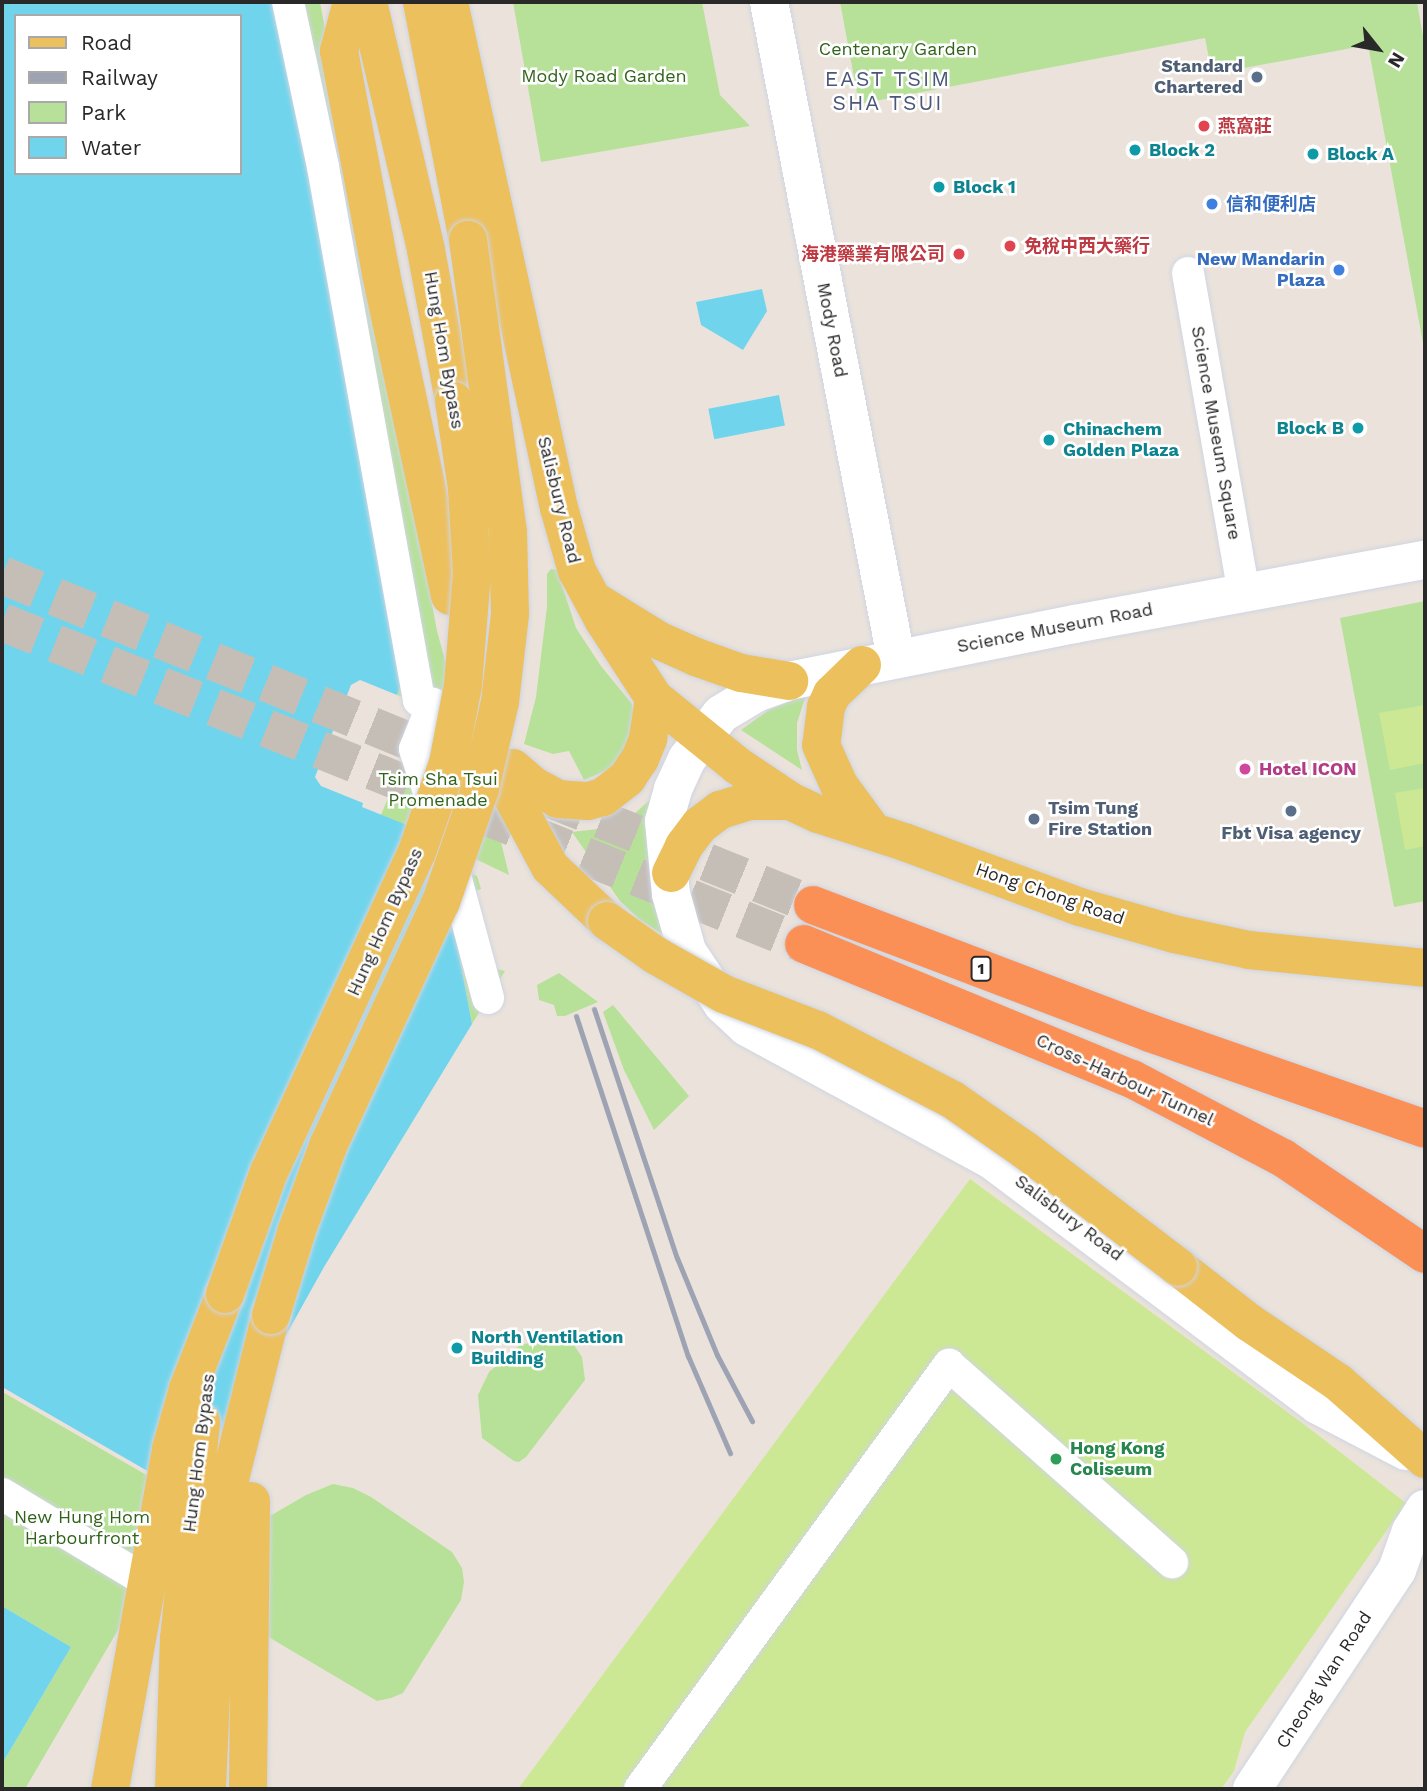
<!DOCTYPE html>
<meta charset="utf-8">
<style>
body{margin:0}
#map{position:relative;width:1427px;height:1791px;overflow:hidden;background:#ebe3db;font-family:"Work Sans","Noto Sans TC",sans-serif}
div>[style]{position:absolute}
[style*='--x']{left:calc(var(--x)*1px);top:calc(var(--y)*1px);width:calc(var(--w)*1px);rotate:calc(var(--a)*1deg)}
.green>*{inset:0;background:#b7e198}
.pitch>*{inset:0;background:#cce894}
.water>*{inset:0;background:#70d5ec;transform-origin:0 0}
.pier>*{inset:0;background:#ebe3db;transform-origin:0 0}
.highway-tunnel>*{height:38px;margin-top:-19px;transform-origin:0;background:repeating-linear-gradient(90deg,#c4beb7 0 38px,transparent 0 57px)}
.roads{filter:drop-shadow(0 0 2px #d0d5e2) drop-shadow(0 0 2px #d0d5e2)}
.street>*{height:32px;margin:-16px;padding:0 16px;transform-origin:16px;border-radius:16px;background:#fff}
.secondary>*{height:38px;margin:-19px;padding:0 19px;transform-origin:19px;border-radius:19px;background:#fff}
.primary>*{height:38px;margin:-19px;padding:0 19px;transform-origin:19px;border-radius:19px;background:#edc05e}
.highway>*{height:38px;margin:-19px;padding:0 19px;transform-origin:19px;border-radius:19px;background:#fb9057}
.rail>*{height:5px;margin:-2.5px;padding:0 2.5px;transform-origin:2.5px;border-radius:2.5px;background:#9ea3b3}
.bridges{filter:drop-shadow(0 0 2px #d0d5e2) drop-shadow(0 0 2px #d0d5e2)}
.street-bridge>*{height:32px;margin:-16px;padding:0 16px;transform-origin:16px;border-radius:16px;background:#fff}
.primary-bridge>*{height:38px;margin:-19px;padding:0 19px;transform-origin:19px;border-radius:19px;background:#edc05e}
.dots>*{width:19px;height:19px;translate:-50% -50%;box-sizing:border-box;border:4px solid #fff;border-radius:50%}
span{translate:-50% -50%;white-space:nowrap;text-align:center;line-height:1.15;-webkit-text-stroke:5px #fff;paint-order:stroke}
.shield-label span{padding:2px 5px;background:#fff;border:2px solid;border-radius:5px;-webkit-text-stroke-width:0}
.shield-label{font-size:16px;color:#292929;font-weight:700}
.park-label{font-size:18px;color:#31641b}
.service-label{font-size:18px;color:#4e5e75;font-weight:700}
.right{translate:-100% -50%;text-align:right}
.left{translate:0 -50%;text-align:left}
.health-label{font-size:18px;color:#be3a42;font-weight:700}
.culture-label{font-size:18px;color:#0d838f;font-weight:700}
.shop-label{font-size:18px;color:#366cbe;font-weight:700}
.street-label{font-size:18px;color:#292929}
.hotel-label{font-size:18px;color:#b23c85;font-weight:700}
.leisure-label{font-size:18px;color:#27864d;font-weight:700}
.quarter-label{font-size:21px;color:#4b5779;letter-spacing:2px}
.frame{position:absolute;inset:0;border:4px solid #292929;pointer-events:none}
.legend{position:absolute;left:14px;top:14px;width:228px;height:161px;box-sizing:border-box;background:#fff;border:2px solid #a9a9a9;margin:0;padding:9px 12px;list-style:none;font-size:21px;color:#292929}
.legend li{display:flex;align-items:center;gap:14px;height:35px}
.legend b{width:35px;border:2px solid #a9a9a9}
.north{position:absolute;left:1343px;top:14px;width:70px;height:70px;-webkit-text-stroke:5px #fff;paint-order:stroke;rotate:121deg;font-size:19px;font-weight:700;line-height:28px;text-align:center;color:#292929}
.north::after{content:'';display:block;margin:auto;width:24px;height:32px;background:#292929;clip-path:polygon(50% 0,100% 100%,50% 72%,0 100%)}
</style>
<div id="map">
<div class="green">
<div style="clip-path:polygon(276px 2px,320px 2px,437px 631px,465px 733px,495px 817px,509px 875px,467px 855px,462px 869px,477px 876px,481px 889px,471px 892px,492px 968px,505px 971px,472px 1024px,437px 837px,381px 815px,416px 729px,407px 699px,397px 695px,404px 678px)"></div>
<div style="clip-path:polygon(513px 2px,702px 2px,720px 95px,750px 126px,541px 162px)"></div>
<div style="clip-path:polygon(840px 2px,1417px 2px,1425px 48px,1425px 354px,1368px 45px,1212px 74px,1205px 38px,859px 104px)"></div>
<div style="clip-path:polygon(551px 569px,557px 570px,576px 628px,601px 666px,632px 704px,636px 727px,630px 749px,610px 769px,584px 780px,569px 751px,553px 754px,524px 744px,536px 697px,547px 607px,547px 574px)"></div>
<div style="clip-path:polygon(1425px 601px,1425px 901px,1394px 907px,1340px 618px)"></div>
<div style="clip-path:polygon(806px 695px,797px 723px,797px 750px,802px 770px,741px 730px,769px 710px)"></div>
<div style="clip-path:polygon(651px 799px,668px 923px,662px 934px,640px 920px,620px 901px,572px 832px,598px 829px,633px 815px)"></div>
<div style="clip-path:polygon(559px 973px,598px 1002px,565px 1016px,557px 1016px,554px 1005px,539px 1000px,537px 985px)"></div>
<div style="clip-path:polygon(613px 1005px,689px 1096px,654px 1130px,624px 1070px,603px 1012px)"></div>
<div style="clip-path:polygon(561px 1336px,574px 1345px,582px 1357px,585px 1380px,526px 1457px,519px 1462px,514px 1461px,482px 1438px,478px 1395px,489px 1372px,520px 1345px)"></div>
<div style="clip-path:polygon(2px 1387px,194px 1500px,25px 1789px,2px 1789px,2px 1764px,71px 1647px,2px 1606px)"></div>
<div style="clip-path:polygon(333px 1484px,353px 1488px,371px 1497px,452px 1552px,462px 1568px,464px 1582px,461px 1600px,403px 1693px,391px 1698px,377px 1701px,265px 1635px,270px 1516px,306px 1495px)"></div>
</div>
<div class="pitch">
<div style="clip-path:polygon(1425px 705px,1425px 763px,1390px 770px,1379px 713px)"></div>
<div style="clip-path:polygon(1425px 788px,1425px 846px,1405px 850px,1395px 793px)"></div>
<div style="clip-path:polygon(970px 1179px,1305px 1425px,1406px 1503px,1245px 1732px,1234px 1771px,1221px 1789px,518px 1789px)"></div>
</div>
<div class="water">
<div style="clip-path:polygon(evenodd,2px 2px,276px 2px,404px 678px,397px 695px,360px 680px,351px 685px,315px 777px,321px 786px,363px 803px,362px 807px,437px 837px,472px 1024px,324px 1267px,194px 1500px,2px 1387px,2px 2px,16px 16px,240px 16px,240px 173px,16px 173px,16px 16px)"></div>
<div style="clip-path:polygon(762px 289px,767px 311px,743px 350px,701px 325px,696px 302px)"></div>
<div style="left:779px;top:395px;width:31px;height:72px;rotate:79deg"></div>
<div style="clip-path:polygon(2px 1606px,71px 1647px,2px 1764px)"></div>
</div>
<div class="pier">
<div style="left:2px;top:1387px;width:223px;height:4px;rotate:30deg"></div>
</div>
<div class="highway-tunnel">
<div style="--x:2;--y:575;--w:485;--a:22.2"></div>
<div style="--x:2;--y:622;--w:864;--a:21.88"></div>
<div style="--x:548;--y:798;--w:286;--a:22"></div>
</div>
<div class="roads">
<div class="street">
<div style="--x:288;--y:2;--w:169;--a:78"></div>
<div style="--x:323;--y:167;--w:542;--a:79.79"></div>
<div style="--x:419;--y:700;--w:15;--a:16"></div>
<div style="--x:433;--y:704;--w:48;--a:111.8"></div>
<div style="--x:415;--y:749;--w:114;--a:72"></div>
<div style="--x:450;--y:857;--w:146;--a:74.9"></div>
<div style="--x:1188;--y:273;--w:325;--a:80.1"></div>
<div style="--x:2;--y:1494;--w:168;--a:31.1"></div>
</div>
<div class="secondary">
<div style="--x:769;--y:2;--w:668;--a:79.04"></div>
<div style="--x:1406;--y:1451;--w:99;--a:-152.4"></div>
<div style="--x:1318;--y:1405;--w:410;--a:-143.1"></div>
<div style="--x:990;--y:1159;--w:277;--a:-151.5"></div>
<div style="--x:747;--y:1027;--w:33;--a:-137"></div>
<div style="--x:723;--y:1005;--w:65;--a:-123.7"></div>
<div style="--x:687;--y:951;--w:59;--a:-105.7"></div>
<div style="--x:671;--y:894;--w:73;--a:-95.5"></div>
<div style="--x:664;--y:821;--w:33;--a:-74"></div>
<div style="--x:673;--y:789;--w:33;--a:-65"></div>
<div style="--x:687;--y:759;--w:56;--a:-52.9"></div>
<div style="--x:721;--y:714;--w:41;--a:-31"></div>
<div style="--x:756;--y:693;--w:35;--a:-20"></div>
<div style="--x:789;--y:681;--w:292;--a:-11.3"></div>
<div style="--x:1075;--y:624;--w:356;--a:-10.4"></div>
<div style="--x:1252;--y:1789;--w:263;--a:-56.5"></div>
<div style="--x:1397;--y:1570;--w:41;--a:-70.3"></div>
<div style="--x:1411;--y:1531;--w:26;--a:-58"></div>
</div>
<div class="primary">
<div style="--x:352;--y:2;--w:51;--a:104.9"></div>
<div style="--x:339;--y:51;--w:227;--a:79.3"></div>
<div style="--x:381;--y:274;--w:329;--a:77.9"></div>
<div style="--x:368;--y:2;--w:255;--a:76.8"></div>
<div style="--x:426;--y:250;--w:154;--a:79.5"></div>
<div style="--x:422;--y:2;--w:242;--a:79.1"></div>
<div style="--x:449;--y:2;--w:518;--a:77.74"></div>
<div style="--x:559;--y:508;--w:66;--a:74.1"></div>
<div style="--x:577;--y:571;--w:57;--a:61.6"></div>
<div style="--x:604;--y:621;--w:92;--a:57"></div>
<div style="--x:654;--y:698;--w:108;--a:39"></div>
<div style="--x:738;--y:766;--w:63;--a:33.9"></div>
<div style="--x:790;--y:801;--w:31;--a:25"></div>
<div style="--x:818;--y:814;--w:94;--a:18"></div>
<div style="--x:907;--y:843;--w:184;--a:20.3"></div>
<div style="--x:1080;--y:907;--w:98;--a:16"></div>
<div style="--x:1174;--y:934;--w:77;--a:12"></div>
<div style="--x:1249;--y:950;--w:177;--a:5.8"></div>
<div style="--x:598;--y:603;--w:70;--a:31.7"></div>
<div style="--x:658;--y:640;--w:42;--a:24.1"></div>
<div style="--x:696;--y:657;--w:48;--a:19.6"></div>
<div style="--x:741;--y:673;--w:49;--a:9.5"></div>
<div style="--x:862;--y:665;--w:42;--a:136"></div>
<div style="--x:832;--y:694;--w:14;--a:115"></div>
<div style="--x:826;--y:707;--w:38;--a:97"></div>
<div style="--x:821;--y:745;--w:44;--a:65.8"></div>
<div style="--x:839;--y:785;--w:56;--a:53.7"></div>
<div style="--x:513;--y:768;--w:28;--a:41"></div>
<div style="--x:534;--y:786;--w:27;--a:28"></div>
<div style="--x:558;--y:799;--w:30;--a:4"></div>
<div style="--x:588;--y:801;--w:16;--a:-15"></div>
<div style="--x:603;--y:797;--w:31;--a:-38"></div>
<div style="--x:627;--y:778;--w:23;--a:-56"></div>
<div style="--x:640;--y:759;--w:22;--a:-68"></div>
<div style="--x:648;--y:739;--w:41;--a:-81.7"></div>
<div style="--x:505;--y:775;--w:24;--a:71"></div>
<div style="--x:513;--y:798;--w:78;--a:61.8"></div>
<div style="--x:550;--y:867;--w:79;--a:43.5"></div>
<div style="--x:671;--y:873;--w:30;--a:-64"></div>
<div style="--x:684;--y:846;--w:26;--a:-53"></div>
<div style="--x:700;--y:825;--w:25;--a:-37"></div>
<div style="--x:720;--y:810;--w:30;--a:-17"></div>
<div style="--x:749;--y:801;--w:41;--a:0"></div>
<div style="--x:1178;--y:1267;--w:91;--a:37.9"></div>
<div style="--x:1250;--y:1323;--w:107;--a:34"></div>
<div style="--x:1339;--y:1383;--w:115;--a:41.5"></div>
<div style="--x:110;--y:1789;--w:345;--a:-79.8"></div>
<div style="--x:171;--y:1449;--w:62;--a:-74.2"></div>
<div style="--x:188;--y:1389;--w:102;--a:-68.7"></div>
<div style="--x:174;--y:1789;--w:150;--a:-88.1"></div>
<div style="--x:179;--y:1639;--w:218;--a:-84.2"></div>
<div style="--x:207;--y:1789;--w:121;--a:-87.6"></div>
<div style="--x:212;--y:1668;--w:190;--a:-84.6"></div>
<div style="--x:230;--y:1479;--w:169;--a:-76"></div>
<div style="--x:248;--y:1789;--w:288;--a:-89.4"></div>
</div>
<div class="highway">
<div style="--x:813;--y:905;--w:360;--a:20.8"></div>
<div style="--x:1150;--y:1033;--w:291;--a:19.2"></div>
<div style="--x:804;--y:944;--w:355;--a:22.4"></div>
<div style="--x:1132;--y:1079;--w:170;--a:27.6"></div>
<div style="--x:1283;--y:1158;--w:171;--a:34.1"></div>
</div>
</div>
<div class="rail">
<div style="--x:594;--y:1009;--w:262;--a:71.6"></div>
<div style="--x:677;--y:1258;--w:105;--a:67.6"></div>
<div style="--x:717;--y:1355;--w:75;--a:62.1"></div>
<div style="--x:576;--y:1016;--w:358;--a:71.8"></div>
<div style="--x:688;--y:1356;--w:106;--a:66.6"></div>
</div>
<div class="bridges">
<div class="street-bridge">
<div style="--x:640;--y:1789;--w:525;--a:-53.92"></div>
<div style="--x:949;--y:1365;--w:298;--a:41.5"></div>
</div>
<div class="primary-bridge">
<div style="--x:607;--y:921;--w:59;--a:35.3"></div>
<div style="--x:655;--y:955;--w:79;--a:29.5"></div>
<div style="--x:724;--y:994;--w:101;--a:21"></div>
<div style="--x:818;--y:1030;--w:152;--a:27.4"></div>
<div style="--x:953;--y:1100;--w:89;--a:34.9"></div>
<div style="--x:1026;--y:1151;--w:191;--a:37.3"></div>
<div style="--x:225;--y:1294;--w:130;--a:-70.2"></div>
<div style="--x:269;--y:1172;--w:353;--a:-65.2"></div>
<div style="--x:417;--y:852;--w:94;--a:-70.8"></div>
<div style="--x:448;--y:763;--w:79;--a:-79.1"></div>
<div style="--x:463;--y:685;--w:112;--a:-85.4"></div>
<div style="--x:472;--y:573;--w:84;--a:-93.4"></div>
<div style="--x:467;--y:489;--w:89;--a:-98.4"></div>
<div style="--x:271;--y:1315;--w:89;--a:-73"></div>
<div style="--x:297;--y:1230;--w:90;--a:-69.7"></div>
<div style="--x:328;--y:1146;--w:269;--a:-65.2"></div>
<div style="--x:441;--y:902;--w:120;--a:-71"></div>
<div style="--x:480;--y:789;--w:89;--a:-77.1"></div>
<div style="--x:500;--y:702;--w:89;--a:-83.5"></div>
<div style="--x:510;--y:614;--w:82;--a:-91.4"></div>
<div style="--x:508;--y:532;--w:295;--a:-97.8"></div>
</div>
</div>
<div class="dots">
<div style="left:1257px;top:77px;background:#5c6f8a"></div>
<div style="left:1204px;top:126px;background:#e0444e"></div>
<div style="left:1135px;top:150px;background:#0f9aa8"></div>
<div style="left:1313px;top:154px;background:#0f9aa8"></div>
<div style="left:939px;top:187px;background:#0f9aa8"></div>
<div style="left:1212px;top:204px;background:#3f7fe0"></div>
<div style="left:1010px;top:246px;background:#e0444e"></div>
<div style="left:959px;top:254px;background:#e0444e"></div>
<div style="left:1339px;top:270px;background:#3f7fe0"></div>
<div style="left:1358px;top:428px;background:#0f9aa8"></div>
<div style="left:1049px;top:440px;background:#0f9aa8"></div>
<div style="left:1245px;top:769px;background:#d1479c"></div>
<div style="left:1291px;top:811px;background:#5c6f8a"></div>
<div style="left:1034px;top:819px;background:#5c6f8a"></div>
<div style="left:457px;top:1348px;background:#0f9aa8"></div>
<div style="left:1056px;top:1459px;background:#2e9e5b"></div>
</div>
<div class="shield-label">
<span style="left:981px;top:969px">1</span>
</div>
<div class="park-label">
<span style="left:898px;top:49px">Centenary Garden</span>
<span style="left:604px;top:76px">Mody Road Garden</span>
<span style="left:438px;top:790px">Tsim Sha Tsui<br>Promenade</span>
<span style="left:82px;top:1528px">New Hung Hom<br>Harbourfront</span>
</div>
<div class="service-label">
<span class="right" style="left:1243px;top:77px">Standard<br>Chartered</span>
<span class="left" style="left:1048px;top:819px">Tsim Tung<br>Fire Station</span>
<span style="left:1291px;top:833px">Fbt Visa agency</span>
</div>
<div class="health-label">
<span class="left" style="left:1218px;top:126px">燕窩莊</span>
<span class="left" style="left:1024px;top:246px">免稅中西大藥行</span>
<span class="right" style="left:945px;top:254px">海港藥業有限公司</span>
</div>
<div class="culture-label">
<span class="left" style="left:1149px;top:150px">Block 2</span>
<span class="left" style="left:1327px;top:154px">Block A</span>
<span class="left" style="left:953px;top:187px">Block 1</span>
<span class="right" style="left:1344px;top:428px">Block B</span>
<span class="left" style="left:1063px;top:440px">Chinachem<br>Golden Plaza</span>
<span class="left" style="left:471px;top:1348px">North Ventilation<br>Building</span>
</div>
<div class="shop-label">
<span class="left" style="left:1226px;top:204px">信和便利店</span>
<span class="right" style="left:1325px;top:270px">New Mandarin<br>Plaza</span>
</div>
<div class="street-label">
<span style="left:832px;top:330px;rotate:79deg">Mody Road</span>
<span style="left:444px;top:350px;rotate:80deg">Hung Hom Bypass</span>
<span style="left:1216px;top:433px;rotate:80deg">Science Museum Square</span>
<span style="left:559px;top:500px;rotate:76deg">Salisbury Road</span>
<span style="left:1055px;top:628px;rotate:-11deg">Science Museum Road</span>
<span style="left:1050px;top:894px;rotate:19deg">Hong Chong Road</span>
<span style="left:385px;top:922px;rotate:-66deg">Hung Hom Bypass</span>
<span style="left:1125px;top:1080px;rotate:25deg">Cross-Harbour Tunnel</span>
<span style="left:1069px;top:1218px;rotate:37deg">Salisbury Road</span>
<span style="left:199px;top:1453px;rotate:-83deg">Hung Hom Bypass</span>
<span style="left:1324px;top:1680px;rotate:-57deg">Cheong Wan Road</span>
</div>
<div class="hotel-label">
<span class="left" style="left:1259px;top:769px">Hotel ICON</span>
</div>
<div class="leisure-label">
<span class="left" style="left:1070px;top:1459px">Hong Kong<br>Coliseum</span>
</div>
<div class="quarter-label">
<span style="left:888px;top:91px">EAST TSIM<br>SHA TSUI</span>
</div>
<div class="frame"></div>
<ul class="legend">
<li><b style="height:9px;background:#edc05e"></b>Road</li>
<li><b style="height:9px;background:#9ea3b3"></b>Railway</li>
<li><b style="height:19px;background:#b7e198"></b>Park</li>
<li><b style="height:19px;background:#70d5ec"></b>Water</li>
</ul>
<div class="north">N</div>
</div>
